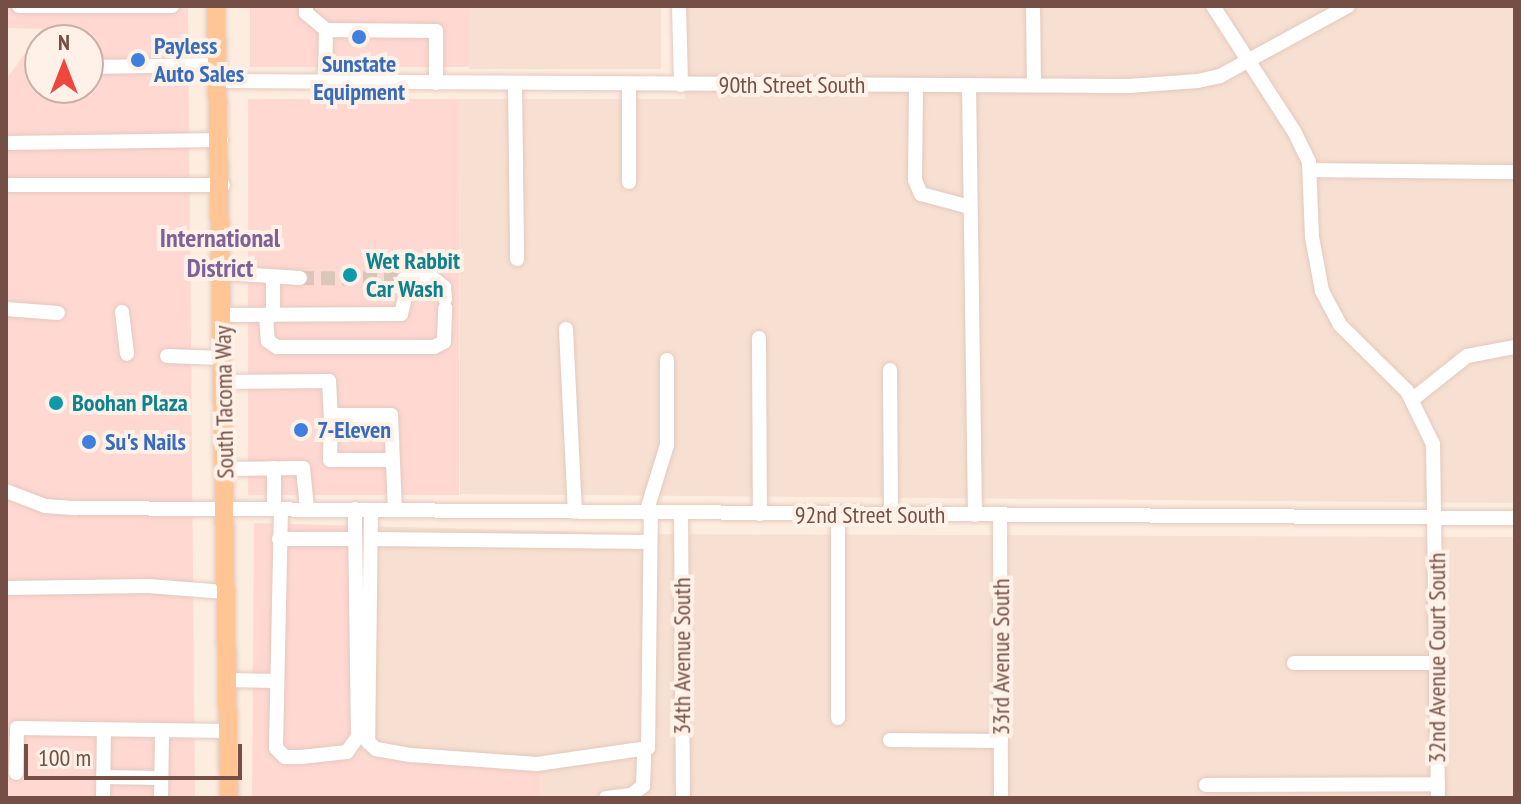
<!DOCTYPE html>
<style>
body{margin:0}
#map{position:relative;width:1521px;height:804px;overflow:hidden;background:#fdede0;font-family:"PT Sans Narrow",sans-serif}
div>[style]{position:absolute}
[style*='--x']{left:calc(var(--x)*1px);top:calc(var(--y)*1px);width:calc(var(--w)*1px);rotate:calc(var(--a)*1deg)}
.residential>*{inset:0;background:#f7e0d1;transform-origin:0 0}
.commercial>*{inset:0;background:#ffd8d2;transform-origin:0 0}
.minor-tunnel>*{height:14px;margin-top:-7px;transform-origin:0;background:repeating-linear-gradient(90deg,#dbc6ba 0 14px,transparent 0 21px)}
.roads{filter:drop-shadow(0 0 2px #e4c9be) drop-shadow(0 0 2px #e4c9be)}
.minor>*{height:14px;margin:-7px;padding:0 7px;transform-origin:7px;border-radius:7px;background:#fff}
.major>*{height:18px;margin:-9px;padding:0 9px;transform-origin:9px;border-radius:9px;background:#ffc595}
.dots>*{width:22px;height:22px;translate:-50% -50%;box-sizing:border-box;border:4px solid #fff1e7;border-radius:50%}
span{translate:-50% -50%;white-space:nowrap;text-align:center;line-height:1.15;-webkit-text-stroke:8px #fff1e7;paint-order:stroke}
.shop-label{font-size:24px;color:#366cbe;font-weight:700}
.left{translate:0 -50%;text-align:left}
.street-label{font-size:24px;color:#754f46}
.culture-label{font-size:24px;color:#0d838f;font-weight:700}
.neighbourhood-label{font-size:26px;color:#7d6199;font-weight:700}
.frame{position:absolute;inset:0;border:8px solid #754f46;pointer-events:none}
.north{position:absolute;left:24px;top:24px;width:80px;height:80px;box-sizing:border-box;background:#fff1e7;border:2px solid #c8b0a7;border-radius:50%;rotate:0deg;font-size:22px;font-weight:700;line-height:32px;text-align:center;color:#754f46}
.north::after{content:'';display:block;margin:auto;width:28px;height:36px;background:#ef463d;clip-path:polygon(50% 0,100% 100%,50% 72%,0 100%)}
.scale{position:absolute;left:24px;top:744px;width:218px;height:36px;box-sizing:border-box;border:4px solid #754f46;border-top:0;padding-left:10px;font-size:24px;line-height:28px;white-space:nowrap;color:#754f46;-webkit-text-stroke:6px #fff1e7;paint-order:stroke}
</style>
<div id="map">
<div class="residential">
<div style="left:469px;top:6px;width:192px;height:63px"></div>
<div style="clip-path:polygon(684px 6px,1515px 6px,1515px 503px,460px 494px,459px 99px,685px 99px)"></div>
<div style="clip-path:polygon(363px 526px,655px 534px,1515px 537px,1515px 798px,542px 798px,541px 773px,435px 760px,364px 760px)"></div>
</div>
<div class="commercial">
<div style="clip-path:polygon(evenodd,6px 6px,188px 6px,195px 798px,6px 798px,6px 80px,42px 29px,6px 28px,6px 6px,40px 40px,88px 40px,88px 88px,40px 88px,40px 40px)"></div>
<div style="left:250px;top:6px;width:219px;height:61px"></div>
<div style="left:248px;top:99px;width:211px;height:396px"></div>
<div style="clip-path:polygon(254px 523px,363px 526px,364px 760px,435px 760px,541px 773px,542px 798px,252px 798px)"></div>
</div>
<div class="minor-tunnel">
<div style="--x:300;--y:278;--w:101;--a:0.6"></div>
</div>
<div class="roads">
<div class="minor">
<div style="--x:19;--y:6;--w:137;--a:0"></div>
<div style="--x:156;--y:6;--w:16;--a:0"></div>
<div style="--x:306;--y:6;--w:7;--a:90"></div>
<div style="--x:306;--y:13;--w:26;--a:40"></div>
<div style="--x:679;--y:6;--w:79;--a:88.5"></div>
<div style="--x:1033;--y:6;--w:79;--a:89.3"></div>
<div style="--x:1213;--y:6;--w:149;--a:57.1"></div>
<div style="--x:1294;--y:131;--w:34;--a:64"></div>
<div style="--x:1309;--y:162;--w:75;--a:87.7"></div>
<div style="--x:1312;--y:237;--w:55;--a:79.5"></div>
<div style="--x:1322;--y:291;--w:38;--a:62"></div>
<div style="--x:1340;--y:325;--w:94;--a:44.6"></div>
<div style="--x:1407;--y:391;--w:59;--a:63.9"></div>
<div style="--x:1433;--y:444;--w:354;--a:89.2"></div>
<div style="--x:88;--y:67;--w:130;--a:-0.9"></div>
<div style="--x:218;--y:81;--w:911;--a:0.31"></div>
<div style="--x:1129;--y:86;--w:69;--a:-4.1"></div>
<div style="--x:1198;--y:81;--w:23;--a:-13"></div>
<div style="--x:1220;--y:76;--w:146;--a:-28.7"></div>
<div style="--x:325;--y:82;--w:52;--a:-88.9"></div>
<div style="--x:326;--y:30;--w:110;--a:0.5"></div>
<div style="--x:436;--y:31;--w:52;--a:90"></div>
<div style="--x:515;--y:84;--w:175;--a:89.3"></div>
<div style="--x:629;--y:85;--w:97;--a:90"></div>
<div style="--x:916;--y:85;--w:95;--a:90.6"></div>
<div style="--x:915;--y:180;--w:15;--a:67"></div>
<div style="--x:921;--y:194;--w:51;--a:14.9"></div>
<div style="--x:969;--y:85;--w:430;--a:89.2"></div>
<div style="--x:6;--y:143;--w:215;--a:-0.8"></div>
<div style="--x:1311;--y:170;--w:204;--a:0.6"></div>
<div style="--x:6;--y:185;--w:217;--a:0"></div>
<div style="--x:223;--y:273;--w:77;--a:3.7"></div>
<div style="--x:404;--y:279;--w:30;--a:0"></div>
<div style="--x:434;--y:279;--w:13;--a:39"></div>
<div style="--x:444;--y:287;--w:12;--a:85"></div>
<div style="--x:6;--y:309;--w:52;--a:4.4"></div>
<div style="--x:122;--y:312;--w:42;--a:83.2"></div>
<div style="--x:223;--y:315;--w:178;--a:-0.3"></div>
<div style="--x:401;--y:314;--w:36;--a:-76"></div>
<div style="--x:266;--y:315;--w:26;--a:86"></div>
<div style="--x:268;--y:341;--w:11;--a:34"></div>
<div style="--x:277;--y:347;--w:157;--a:0"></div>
<div style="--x:434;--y:347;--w:11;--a:-27"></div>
<div style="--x:444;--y:342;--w:34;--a:-88"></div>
<div style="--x:273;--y:315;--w:38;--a:-90"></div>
<div style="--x:566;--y:329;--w:183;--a:87.2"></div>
<div style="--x:759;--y:338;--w:176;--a:89.7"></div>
<div style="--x:167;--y:356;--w:56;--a:2"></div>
<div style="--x:890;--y:370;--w:145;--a:89.6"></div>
<div style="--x:224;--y:382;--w:105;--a:-0.5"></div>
<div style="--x:329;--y:381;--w:34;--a:87"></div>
<div style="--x:331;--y:415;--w:60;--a:0"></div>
<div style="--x:391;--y:415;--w:95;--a:87.6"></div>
<div style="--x:1413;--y:399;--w:69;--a:-38.5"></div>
<div style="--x:1467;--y:356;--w:49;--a:-10.6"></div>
<div style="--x:331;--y:415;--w:45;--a:91.3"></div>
<div style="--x:330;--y:460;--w:63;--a:0"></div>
<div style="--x:274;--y:468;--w:41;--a:90"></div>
<div style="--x:225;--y:469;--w:78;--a:-0.7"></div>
<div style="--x:303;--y:468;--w:41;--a:84.4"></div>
<div style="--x:6;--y:491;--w:42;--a:21"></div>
<div style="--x:45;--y:506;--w:31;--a:4"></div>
<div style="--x:76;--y:508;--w:1439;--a:0.4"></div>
<div style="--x:281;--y:509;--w:239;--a:91.2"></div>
<div style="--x:276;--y:748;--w:13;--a:45"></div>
<div style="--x:285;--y:757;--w:16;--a:0"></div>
<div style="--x:301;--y:757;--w:46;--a:-6.2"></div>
<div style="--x:347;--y:752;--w:19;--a:-55"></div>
<div style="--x:358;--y:736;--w:227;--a:-90.8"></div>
<div style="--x:371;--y:510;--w:232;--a:90.7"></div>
<div style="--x:368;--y:742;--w:11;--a:41"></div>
<div style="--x:376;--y:749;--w:36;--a:10"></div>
<div style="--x:411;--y:755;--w:126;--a:4.1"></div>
<div style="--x:537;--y:764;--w:112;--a:-8.2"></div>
<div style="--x:648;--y:748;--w:235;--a:-89.3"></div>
<div style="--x:646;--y:513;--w:71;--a:-72.8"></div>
<div style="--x:667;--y:445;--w:85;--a:-90"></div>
<div style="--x:681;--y:513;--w:285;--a:89.6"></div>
<div style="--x:1000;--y:515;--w:283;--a:89.8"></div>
<div style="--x:279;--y:539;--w:74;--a:0"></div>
<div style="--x:371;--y:539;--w:279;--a:0.6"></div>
<div style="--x:6;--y:588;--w:142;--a:-0.8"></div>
<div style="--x:148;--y:586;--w:77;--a:4.5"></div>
<div style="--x:1294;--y:663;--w:143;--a:0"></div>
<div style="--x:227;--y:680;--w:49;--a:1.2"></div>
<div style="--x:838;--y:718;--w:204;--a:-90"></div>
<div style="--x:890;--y:740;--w:111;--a:0.5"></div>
<div style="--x:16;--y:773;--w:45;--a:-88.7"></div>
<div style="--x:17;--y:728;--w:211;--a:0.8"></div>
<div style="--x:103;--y:777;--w:58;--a:1"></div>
<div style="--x:1206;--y:785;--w:232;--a:-0.2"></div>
<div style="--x:103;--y:798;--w:68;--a:-89.2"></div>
<div style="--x:161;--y:798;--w:67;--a:-89.1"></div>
<div style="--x:606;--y:798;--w:25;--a:-7"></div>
<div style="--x:631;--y:795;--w:15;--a:-37"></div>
<div style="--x:643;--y:786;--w:37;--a:-88"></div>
</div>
<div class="major">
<div style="--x:216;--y:6;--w:792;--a:89.06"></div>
</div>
</div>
<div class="dots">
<div style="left:359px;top:37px;background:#3f7fe0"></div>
<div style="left:138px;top:60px;background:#3f7fe0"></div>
<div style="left:350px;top:275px;background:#0f9aa8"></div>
<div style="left:56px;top:403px;background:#0f9aa8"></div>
<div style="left:301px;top:430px;background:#3f7fe0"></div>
<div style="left:89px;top:442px;background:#3f7fe0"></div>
</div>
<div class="shop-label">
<span class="left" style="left:154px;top:60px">Payless<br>Auto Sales</span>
<span style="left:359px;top:78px">Sunstate<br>Equipment</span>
<span class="left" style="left:317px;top:430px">7-Eleven</span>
<span class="left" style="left:105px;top:442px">Su's Nails</span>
</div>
<div class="street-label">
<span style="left:792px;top:85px">90th Street South</span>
<span style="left:224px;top:402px;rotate:-91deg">South Tacoma Way</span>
<span style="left:870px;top:515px">92nd Street South</span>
<span style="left:682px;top:656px;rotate:-90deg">34th Avenue South</span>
<span style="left:1001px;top:657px;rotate:-90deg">33rd Avenue South</span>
<span style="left:1437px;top:658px;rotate:-90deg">32nd Avenue Court South</span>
</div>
<div class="culture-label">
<span class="left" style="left:366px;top:275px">Wet Rabbit<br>Car Wash</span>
<span class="left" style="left:72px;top:403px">Boohan Plaza</span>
</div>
<div class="neighbourhood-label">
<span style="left:220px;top:253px">International<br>District</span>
</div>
<div class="frame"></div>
<div class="north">N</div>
<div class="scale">100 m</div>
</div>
